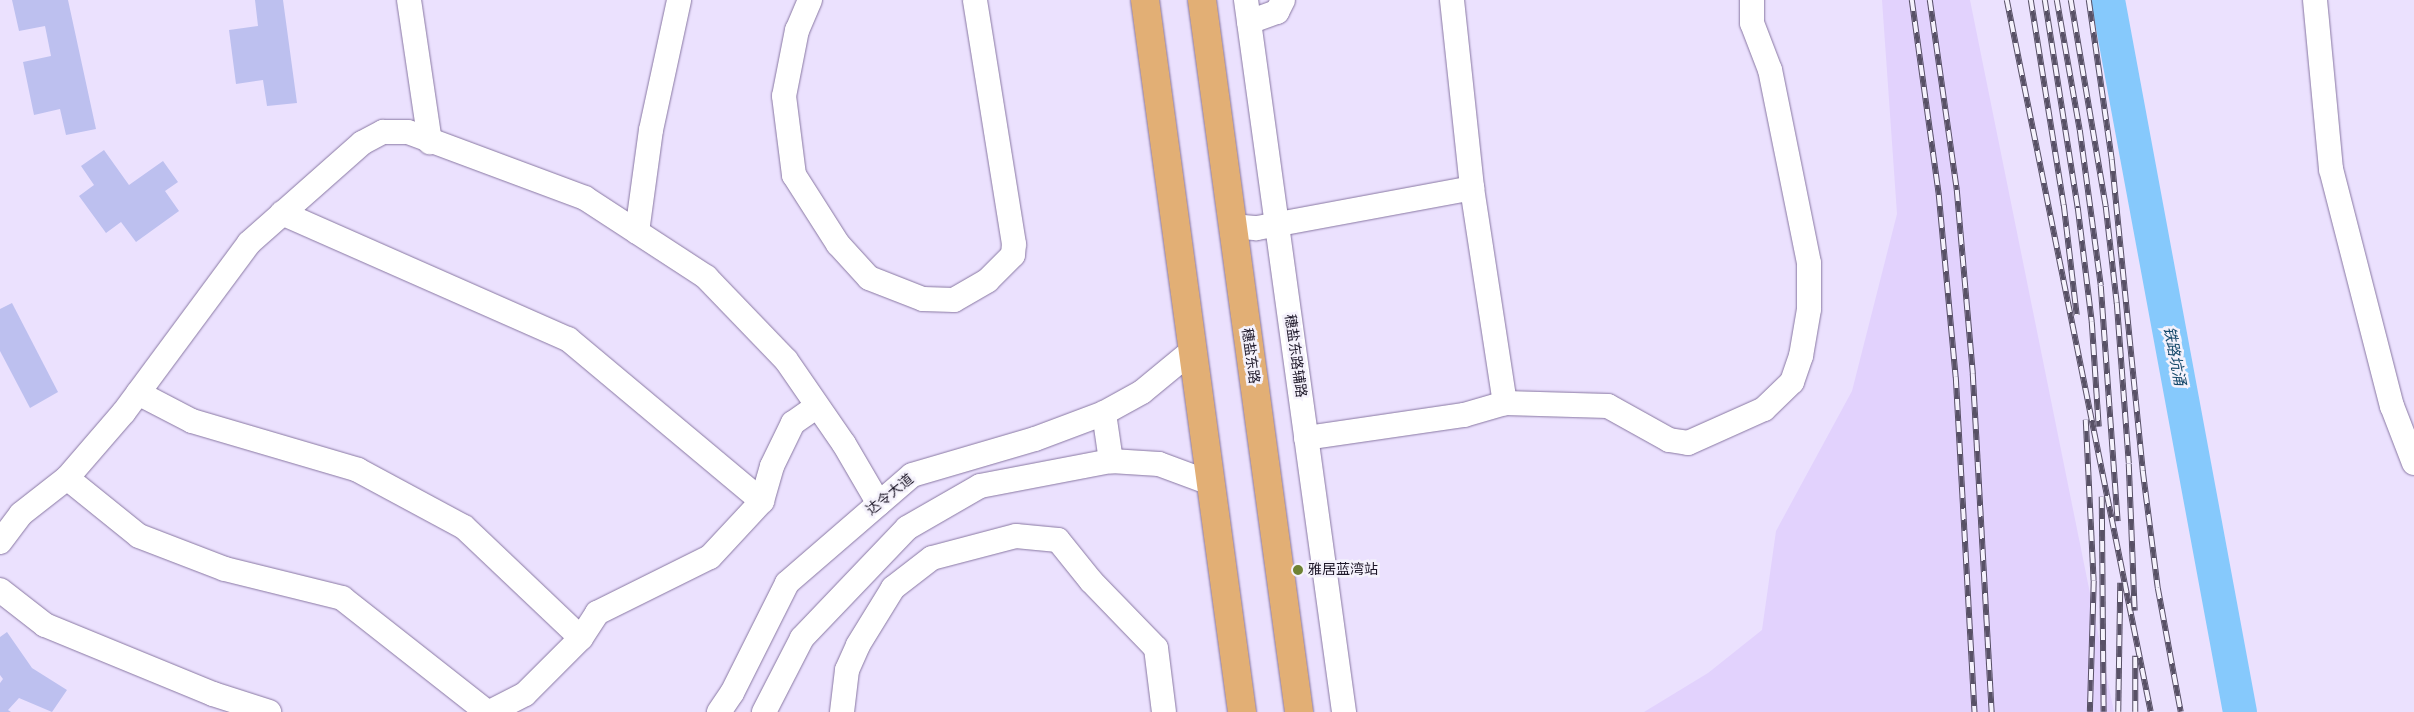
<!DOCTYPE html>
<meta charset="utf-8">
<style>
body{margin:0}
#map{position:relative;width:2414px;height:712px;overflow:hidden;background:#ebe1fe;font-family:"Fira Sans Condensed","Noto Sans SC",sans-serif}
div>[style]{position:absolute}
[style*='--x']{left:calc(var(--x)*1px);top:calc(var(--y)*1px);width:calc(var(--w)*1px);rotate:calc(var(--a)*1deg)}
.built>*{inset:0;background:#e2d2fd}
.river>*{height:34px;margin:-17px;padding:0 17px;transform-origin:17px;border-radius:17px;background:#86c9fc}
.building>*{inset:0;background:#bdc0ef}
.roads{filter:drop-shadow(0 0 1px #8877a2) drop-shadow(0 0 1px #8877a2)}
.minor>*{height:24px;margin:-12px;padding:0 12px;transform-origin:12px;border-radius:12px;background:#fff}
.major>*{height:28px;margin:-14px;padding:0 14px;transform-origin:14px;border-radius:14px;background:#e2af75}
.rail>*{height:5.5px;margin-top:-2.75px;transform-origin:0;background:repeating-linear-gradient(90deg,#f5f2fc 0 11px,#585166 0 22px);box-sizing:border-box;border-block:1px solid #585166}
.dots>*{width:14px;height:14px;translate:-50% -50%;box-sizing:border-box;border:2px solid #f5f2fc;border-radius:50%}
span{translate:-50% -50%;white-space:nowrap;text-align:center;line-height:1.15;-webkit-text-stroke:5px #f5f2fc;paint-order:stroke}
.street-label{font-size:14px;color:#1d1728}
.poi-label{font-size:14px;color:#1d1728}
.left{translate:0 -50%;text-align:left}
.water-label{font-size:15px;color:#15486a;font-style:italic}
</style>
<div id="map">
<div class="built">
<div style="clip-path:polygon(1882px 0,1970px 0,2114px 712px,1644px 712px,1708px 673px,1762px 630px,1776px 531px,1852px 391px,1897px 214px)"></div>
</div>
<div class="river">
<div style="--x:2108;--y:0;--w:724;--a:79.5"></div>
</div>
<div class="building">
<div style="clip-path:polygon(12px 0,68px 0,96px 129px,66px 135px,60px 109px,34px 115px,23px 62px,51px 56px,45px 26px,19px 31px)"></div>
<div style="clip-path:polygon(255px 0,283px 0,297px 103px,267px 106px,263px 80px,236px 84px,229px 30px,258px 26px)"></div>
<div style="clip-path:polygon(104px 150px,129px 185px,163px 161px,178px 182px,165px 191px,179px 211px,136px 242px,121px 222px,106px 233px,79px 196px,94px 185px,81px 166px)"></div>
<div style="clip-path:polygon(12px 303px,58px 392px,30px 408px,0 351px,0 309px)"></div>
<div style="clip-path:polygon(7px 632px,32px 668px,67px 690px,52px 712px,19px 698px,8px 710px,11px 712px,0 712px,0 683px,3px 679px,0 675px,0 637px)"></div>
</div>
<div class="roads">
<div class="minor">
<div style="--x:409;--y:0;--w:144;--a:81.6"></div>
<div style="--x:810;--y:0;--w:33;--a:113"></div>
<div style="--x:797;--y:30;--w:67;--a:101.1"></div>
<div style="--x:784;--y:96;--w:80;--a:82.8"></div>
<div style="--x:794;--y:175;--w:82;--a:57.5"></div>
<div style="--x:838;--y:244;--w:46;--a:47.6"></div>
<div style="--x:869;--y:278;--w:58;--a:21.3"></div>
<div style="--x:923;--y:299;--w:31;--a:2"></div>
<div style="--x:954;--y:300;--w:39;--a:-30"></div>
<div style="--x:988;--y:280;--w:35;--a:-45"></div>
<div style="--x:1013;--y:255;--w:11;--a:-85"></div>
<div style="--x:1014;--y:244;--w:247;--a:-99.1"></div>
<div style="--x:1246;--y:0;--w:719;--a:82.16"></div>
<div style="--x:1452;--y:0;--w:189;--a:83.9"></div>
<div style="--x:1472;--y:188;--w:218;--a:81.3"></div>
<div style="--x:2315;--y:0;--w:170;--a:84.6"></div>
<div style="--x:2331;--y:169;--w:245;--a:75.6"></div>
<div style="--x:2392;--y:406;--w:61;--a:68.9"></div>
<div style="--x:1249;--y:22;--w:30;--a:-20"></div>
<div style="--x:1277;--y:12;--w:13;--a:-63"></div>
<div style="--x:282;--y:213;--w:313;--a:23.8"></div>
<div style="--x:568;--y:339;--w:253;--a:39.9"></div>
<div style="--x:1232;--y:226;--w:25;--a:5"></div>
<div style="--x:1257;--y:228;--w:219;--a:-10.5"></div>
<div style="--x:637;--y:232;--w:103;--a:-82.2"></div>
<div style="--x:651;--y:130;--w:133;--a:-77.8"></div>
<div style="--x:138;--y:393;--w:61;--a:27.4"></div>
<div style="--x:192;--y:421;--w:173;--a:16.4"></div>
<div style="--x:358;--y:470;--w:120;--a:28.3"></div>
<div style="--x:464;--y:527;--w:161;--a:43.5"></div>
<div style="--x:1104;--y:413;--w:49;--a:81.7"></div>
<div style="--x:1306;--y:438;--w:160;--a:-8.3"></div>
<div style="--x:1464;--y:415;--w:43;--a:-16.3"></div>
<div style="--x:1505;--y:403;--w:103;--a:1.7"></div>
<div style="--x:1608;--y:406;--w:70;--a:29.1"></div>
<div style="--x:1669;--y:440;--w:19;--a:9"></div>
<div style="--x:1688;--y:443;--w:83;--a:-24.1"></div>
<div style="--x:1764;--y:409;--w:39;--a:-44"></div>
<div style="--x:1792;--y:382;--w:28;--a:-71"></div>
<div style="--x:1801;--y:356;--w:48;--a:-80.3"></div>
<div style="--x:1809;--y:309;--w:46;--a:-90"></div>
<div style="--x:1809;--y:263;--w:197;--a:-101.4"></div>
<div style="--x:1770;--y:70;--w:50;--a:-111"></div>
<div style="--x:1752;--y:23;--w:23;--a:-90"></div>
<div style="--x:67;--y:478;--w:92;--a:38.9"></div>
<div style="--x:139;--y:536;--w:92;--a:21"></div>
<div style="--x:225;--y:569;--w:121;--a:13.9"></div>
<div style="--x:342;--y:598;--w:184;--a:38.2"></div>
<div style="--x:0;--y:542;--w:35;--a:-53"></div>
<div style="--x:21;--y:514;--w:58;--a:-38"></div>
<div style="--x:67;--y:478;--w:87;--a:-49.2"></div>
<div style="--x:124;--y:412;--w:210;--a:-53.5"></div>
<div style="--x:249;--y:243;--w:151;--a:-41.5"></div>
<div style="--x:362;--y:143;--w:24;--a:-28"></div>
<div style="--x:383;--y:132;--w:25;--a:0"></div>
<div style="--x:408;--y:132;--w:189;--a:20.4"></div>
<div style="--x:585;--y:198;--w:145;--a:33.1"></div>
<div style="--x:706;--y:277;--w:115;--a:46.1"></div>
<div style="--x:786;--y:360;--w:102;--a:55.4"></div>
<div style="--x:844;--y:444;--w:69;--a:59.7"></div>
<div style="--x:0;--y:590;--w:57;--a:37.9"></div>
<div style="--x:45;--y:625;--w:182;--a:22.3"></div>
<div style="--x:213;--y:694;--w:59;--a:17.8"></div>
<div style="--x:490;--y:712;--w:39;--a:-27"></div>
<div style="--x:525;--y:694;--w:79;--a:-45"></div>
<div style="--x:581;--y:638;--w:30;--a:-57"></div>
<div style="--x:597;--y:613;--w:126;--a:-26.4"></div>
<div style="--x:710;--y:557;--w:76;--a:-47.1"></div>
<div style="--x:762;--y:501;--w:36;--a:-74"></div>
<div style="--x:772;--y:466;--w:48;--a:-64"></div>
<div style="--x:793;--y:423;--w:29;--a:-35"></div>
<div style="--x:719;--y:712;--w:23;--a:-56"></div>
<div style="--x:732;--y:693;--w:123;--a:-63.4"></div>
<div style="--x:787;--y:583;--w:165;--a:-40.8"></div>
<div style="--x:912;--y:475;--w:128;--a:-16.3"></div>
<div style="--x:1035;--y:439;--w:74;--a:-20.6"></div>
<div style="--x:1104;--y:413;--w:43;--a:-28.9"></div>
<div style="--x:1142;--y:392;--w:66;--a:-39.5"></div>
<div style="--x:764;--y:712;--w:83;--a:-62.8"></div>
<div style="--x:802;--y:638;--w:152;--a:-46.3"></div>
<div style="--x:907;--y:528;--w:84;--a:-29.9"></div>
<div style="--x:980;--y:486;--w:133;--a:-10.8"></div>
<div style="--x:1111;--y:461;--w:48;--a:3.6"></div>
<div style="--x:1159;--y:464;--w:54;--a:20.4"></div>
<div style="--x:842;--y:712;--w:42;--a:-83.2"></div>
<div style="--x:847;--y:670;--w:27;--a:-66"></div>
<div style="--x:858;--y:645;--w:67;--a:-58.4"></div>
<div style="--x:893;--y:588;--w:49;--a:-37.6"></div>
<div style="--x:932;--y:558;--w:87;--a:-14.7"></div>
<div style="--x:1016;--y:536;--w:42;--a:5.4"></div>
<div style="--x:1058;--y:540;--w:53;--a:51.2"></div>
<div style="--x:1091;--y:581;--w:93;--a:45.9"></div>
<div style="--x:1156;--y:648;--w:64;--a:82.9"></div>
</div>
<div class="major">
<div style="--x:1145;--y:0;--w:719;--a:82.24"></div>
<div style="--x:1202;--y:0;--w:719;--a:82.24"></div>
</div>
</div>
<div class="rail">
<div style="--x:1912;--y:0;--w:197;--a:82.1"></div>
<div style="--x:1939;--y:195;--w:183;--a:84.7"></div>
<div style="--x:1956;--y:377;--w:336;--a:86.8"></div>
<div style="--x:1930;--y:0;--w:192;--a:81.9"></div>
<div style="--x:1957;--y:190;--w:185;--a:85"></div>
<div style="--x:1973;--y:374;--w:339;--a:86.8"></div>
<div style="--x:2007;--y:0;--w:726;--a:78.57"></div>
<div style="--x:2031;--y:0;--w:208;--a:80.9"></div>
<div style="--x:2064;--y:205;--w:111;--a:83.3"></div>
<div style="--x:2045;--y:0;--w:211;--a:81"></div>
<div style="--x:2078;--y:208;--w:115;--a:83"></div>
<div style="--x:2092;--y:322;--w:105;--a:86.2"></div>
<div style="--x:2057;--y:0;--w:132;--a:80"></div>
<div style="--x:2080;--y:130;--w:157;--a:82.3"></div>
<div style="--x:2101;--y:286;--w:236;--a:85.9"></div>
<div style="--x:2071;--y:0;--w:210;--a:80.4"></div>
<div style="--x:2106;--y:207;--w:97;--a:83.5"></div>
<div style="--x:2117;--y:303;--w:161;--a:85.7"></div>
<div style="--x:2129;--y:464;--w:147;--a:87.7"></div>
<div style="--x:2089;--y:0;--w:162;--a:81.8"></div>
<div style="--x:2112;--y:160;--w:313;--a:84.3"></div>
<div style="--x:2143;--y:471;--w:118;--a:82.7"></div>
<div style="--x:2158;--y:588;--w:126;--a:79.5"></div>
<div style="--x:2086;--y:420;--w:161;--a:87.2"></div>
<div style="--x:2094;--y:581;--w:131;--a:91.7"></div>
<div style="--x:2102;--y:497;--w:215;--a:89.5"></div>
<div style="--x:2118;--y:712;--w:129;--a:-89.1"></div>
<div style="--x:2135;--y:712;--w:56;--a:-90"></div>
</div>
<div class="dots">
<div style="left:1298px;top:570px;background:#6e8233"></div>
</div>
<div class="street-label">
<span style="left:1250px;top:356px;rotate:82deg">穗盐东路</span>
<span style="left:1295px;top:356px;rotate:82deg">穗盐东路辅路</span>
<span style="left:890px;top:495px;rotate:-39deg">达令大道</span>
</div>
<div class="poi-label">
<span class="left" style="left:1308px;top:570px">雅居蓝湾站</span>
</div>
<div class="water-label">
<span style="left:2174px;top:356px;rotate:79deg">铁路坑涌</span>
</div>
</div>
